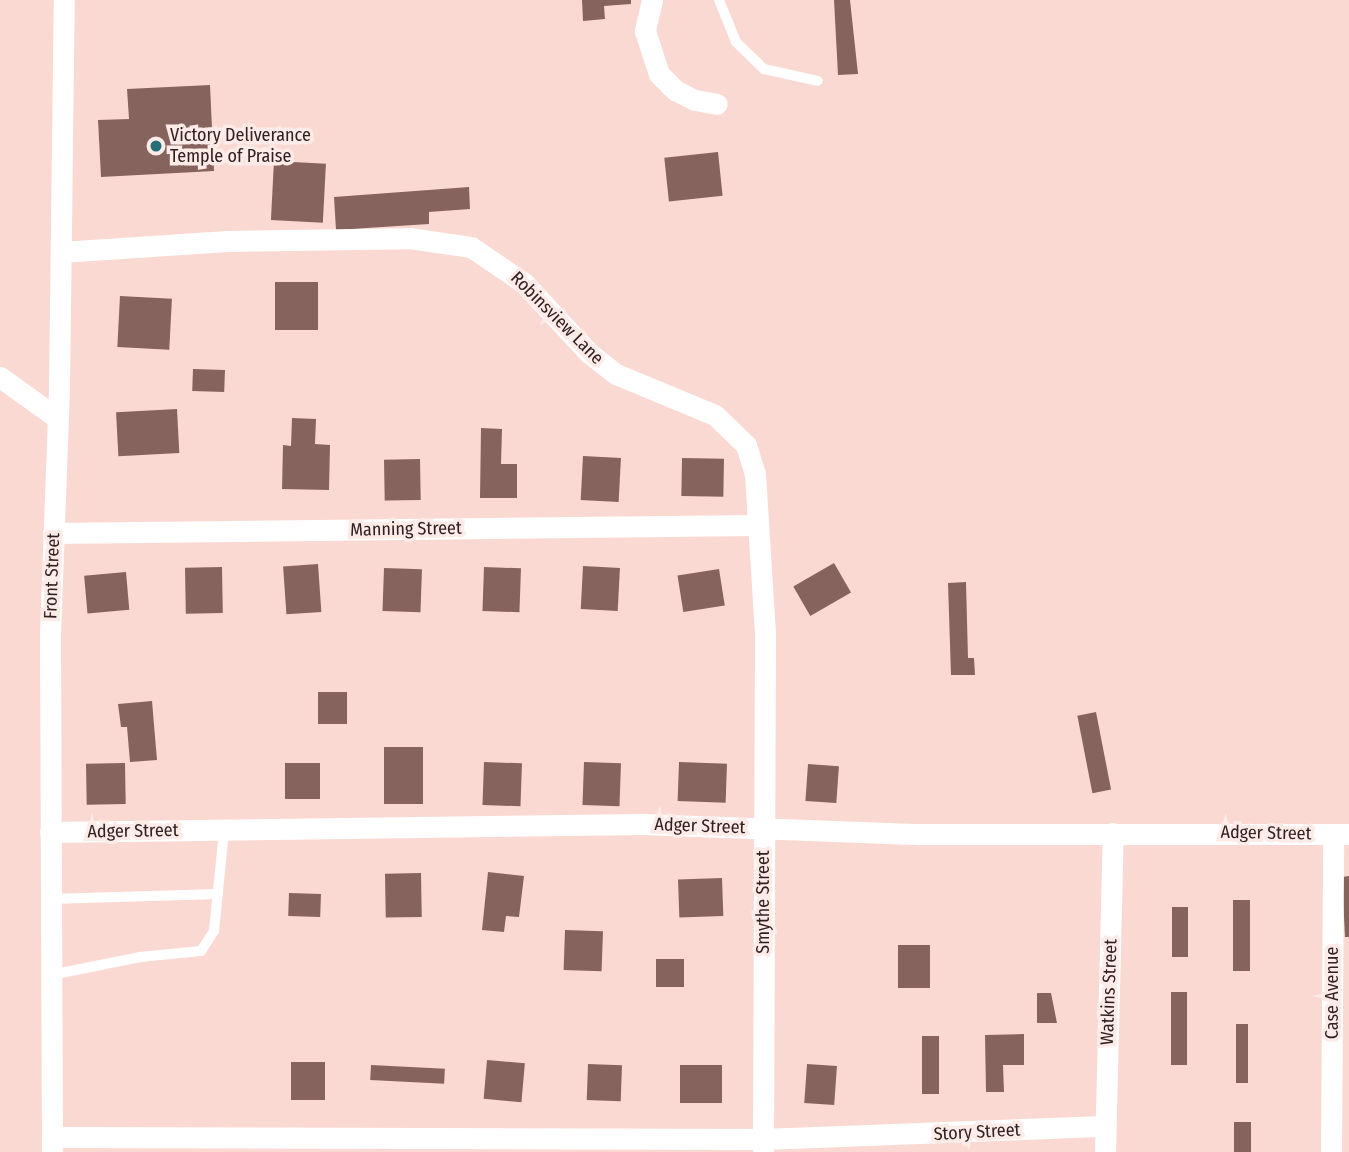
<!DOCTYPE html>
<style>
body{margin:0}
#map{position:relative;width:1349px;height:1152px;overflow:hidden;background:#fbd9d3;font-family:"Fira Sans Condensed",sans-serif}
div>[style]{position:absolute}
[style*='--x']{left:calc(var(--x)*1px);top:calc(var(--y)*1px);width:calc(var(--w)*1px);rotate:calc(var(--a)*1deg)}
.building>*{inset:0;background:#87635d;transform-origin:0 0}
.lane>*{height:10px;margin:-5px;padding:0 5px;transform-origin:5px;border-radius:5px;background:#fff}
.street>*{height:21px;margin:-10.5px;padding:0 10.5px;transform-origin:10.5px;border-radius:10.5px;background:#fff}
.dots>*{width:19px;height:19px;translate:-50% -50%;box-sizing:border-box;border:4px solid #fcebe7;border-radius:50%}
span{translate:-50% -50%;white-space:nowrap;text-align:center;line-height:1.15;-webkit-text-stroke:7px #fcebe7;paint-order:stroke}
.poi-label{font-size:18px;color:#30211e}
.left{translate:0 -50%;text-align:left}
.street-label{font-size:18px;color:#30211e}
</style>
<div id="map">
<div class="building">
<div style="clip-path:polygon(582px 0,631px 0,631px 4px,604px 6px,605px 19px,583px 21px)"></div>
<div style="clip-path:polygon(834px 0,850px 0,858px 74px,838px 75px)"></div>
<div style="clip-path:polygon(210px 85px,214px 171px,101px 177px,98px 120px,129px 119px,127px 89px)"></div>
<div style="left:718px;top:152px;width:44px;height:54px;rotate:84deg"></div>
<div style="left:274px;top:161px;width:52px;height:59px;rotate:3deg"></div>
<div style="clip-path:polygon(469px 187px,470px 209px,429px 212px,429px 224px,336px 230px,334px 197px)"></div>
<div style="left:318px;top:282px;width:48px;height:43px;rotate:90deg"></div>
<div style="left:120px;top:296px;width:52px;height:51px;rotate:3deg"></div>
<div style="left:193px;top:369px;width:32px;height:22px;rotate:2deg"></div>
<div style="left:177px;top:409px;width:44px;height:61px;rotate:87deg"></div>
<div style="clip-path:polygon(292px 418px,316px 419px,315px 444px,330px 445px,329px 490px,282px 489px,283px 445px,291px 446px)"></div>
<div style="clip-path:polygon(481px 428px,502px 429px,501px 464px,517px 464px,517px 498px,480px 498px)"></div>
<div style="left:583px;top:456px;width:38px;height:44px;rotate:3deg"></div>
<div style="left:682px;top:458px;width:42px;height:38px;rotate:1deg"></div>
<div style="left:420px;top:459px;width:41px;height:36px;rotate:89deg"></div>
<div style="left:834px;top:563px;width:34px;height:47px;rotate:60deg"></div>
<div style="left:318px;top:564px;width:48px;height:35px;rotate:86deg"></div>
<div style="left:583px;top:566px;width:37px;height:43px;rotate:3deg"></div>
<div style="left:222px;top:567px;width:46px;height:37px;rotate:89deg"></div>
<div style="left:484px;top:567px;width:37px;height:44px;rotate:2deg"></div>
<div style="left:384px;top:568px;width:38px;height:43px;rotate:2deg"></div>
<div style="left:719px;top:569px;width:37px;height:42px;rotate:81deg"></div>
<div style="left:126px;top:572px;width:38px;height:42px;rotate:85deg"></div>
<div style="clip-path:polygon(966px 582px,968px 658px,974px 658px,975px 675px,951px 675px,948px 583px)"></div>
<div style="left:318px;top:692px;width:29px;height:32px"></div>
<div style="clip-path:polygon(152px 701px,157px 760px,130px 762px,127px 727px,121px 727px,118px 704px)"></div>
<div style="left:1096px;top:712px;width:79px;height:19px;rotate:79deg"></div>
<div style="left:384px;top:747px;width:39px;height:57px"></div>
<div style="left:484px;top:762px;width:38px;height:43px;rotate:2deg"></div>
<div style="left:584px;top:762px;width:37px;height:43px;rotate:2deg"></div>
<div style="left:679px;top:762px;width:48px;height:39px;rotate:2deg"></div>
<div style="left:125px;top:763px;width:41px;height:39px;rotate:89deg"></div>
<div style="left:285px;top:763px;width:35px;height:36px"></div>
<div style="left:808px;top:764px;width:31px;height:37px;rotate:4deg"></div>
<div style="clip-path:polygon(488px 872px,524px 876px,519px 917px,506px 916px,504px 932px,482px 930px)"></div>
<div style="left:421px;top:873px;width:44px;height:36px;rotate:89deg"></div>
<div style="clip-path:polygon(1349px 876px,1349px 937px,1345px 937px,1342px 877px)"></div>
<div style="left:722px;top:878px;width:38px;height:44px;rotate:88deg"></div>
<div style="left:289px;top:893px;width:32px;height:23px;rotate:2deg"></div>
<div style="left:1233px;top:900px;width:17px;height:71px"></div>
<div style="left:1172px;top:907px;width:16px;height:50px"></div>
<div style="left:565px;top:930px;width:38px;height:40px;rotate:2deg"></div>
<div style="left:930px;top:945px;width:43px;height:32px;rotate:90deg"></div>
<div style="left:656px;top:959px;width:28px;height:28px"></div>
<div style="left:1171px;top:992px;width:16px;height:73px"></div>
<div style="clip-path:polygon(1037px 993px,1051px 993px,1057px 1023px,1037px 1023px)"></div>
<div style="left:1236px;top:1024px;width:12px;height:59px"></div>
<div style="clip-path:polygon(1024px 1034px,1024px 1065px,1003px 1065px,1004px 1092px,986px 1092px,985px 1035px)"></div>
<div style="left:922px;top:1036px;width:17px;height:58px"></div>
<div style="left:487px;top:1060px;width:38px;height:39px;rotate:5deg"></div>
<div style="left:325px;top:1062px;width:38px;height:34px;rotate:90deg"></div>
<div style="left:588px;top:1064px;width:34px;height:36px;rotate:2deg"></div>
<div style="left:807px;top:1064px;width:30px;height:39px;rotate:4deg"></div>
<div style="left:371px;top:1065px;width:74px;height:15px;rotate:3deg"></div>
<div style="left:680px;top:1065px;width:42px;height:38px"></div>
<div style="left:1234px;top:1122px;width:17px;height:30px"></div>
</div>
<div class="lane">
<div style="--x:719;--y:0;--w:45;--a:68"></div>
<div style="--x:736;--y:42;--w:39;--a:44"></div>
<div style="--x:764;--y:69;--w:55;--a:12.5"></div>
<div style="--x:51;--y:899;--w:167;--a:-1.7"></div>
<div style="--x:51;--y:975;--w:91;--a:-11.4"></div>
<div style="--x:140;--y:957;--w:61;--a:-5.6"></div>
<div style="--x:201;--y:951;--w:24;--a:-57"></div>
<div style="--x:214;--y:931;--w:101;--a:-84.3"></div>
</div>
<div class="street">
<div style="--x:652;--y:0;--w:32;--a:103"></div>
<div style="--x:645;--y:31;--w:45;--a:72"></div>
<div style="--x:659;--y:74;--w:23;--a:45"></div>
<div style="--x:675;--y:90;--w:22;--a:27"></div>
<div style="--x:695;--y:100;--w:22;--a:10"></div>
<div style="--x:61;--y:252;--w:167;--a:-3.8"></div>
<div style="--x:228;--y:241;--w:181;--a:-0.9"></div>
<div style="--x:409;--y:238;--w:63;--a:8.3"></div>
<div style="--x:471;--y:247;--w:64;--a:34.2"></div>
<div style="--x:524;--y:283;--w:96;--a:47.1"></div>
<div style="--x:589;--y:353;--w:34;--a:38"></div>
<div style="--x:616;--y:374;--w:107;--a:22.5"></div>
<div style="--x:715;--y:415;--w:43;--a:44.1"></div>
<div style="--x:746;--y:445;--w:30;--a:73"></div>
<div style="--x:755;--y:474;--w:160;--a:86.4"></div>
<div style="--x:765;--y:634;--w:518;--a:90.22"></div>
<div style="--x:0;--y:377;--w:70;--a:35.7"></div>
<div style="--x:53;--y:533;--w:705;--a:-0.65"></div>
<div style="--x:50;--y:832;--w:593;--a:-0.77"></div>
<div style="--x:643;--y:824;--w:277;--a:2.1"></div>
<div style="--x:920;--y:834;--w:429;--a:0"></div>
<div style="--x:52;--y:1137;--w:711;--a:0.16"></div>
<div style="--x:763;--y:1139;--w:342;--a:-2.2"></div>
<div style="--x:52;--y:1152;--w:518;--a:-90.22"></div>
<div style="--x:50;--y:634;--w:245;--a:-87.9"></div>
<div style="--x:59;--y:389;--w:389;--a:-89.3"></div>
<div style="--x:1105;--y:1152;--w:319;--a:-88.6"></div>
<div style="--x:1331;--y:1152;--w:318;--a:-89.6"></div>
</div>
<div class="dots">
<div style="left:156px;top:146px;background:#256e79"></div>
</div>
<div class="poi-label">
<span class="left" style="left:170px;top:146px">Victory Deliverance<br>Temple of Praise</span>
</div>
<div class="street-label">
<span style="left:557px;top:318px;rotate:45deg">Robinsview Lane</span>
<span style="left:406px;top:529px;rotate:-1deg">Manning Street</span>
<span style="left:52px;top:576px;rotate:-88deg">Front Street</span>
<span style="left:700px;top:826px;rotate:2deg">Adger Street</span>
<span style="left:133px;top:831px;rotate:-1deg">Adger Street</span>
<span style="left:1266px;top:833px;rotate:1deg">Adger Street</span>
<span style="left:763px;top:902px;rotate:-90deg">Smythe Street</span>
<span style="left:1109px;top:992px;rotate:-88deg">Watkins Street</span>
<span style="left:1332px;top:993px;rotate:-90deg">Case Avenue</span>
<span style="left:977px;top:1132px;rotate:-3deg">Story Street</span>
</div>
</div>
